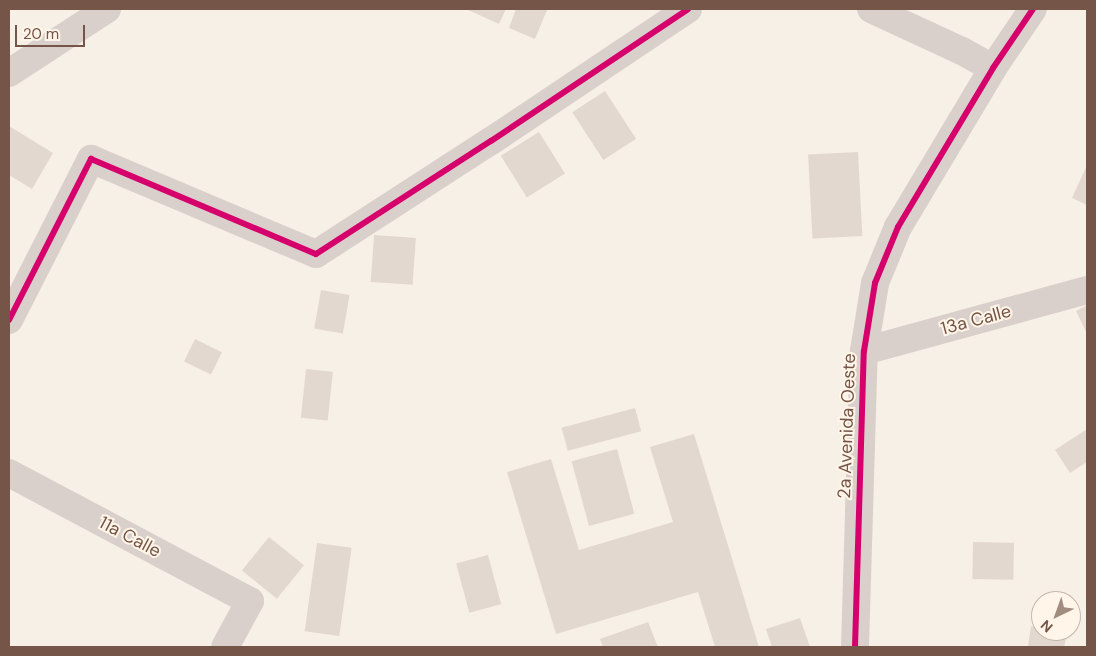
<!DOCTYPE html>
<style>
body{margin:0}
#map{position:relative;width:1096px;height:656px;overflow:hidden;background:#f7f0e7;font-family:"DM Sans",sans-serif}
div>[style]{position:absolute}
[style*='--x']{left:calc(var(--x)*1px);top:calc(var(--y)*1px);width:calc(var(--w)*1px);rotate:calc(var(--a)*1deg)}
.building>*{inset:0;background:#e3d8cf;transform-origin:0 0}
.street>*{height:28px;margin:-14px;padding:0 14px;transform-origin:14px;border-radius:14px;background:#dad0cb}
.secondary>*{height:28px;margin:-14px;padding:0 14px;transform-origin:14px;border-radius:14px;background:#dad0cb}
.cycleway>*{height:6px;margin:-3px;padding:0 3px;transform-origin:3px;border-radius:3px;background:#d6006c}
span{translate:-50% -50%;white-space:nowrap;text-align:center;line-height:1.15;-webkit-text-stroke:4px #fff5e8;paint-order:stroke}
.street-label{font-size:18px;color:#755547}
.frame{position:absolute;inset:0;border:10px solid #755547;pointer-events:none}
.north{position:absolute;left:1031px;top:591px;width:50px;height:50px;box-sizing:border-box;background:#fff5e8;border:1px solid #c8b5a8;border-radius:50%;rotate:222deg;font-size:14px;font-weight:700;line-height:20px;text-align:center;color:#755547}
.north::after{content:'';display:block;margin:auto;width:18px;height:22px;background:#a28b7f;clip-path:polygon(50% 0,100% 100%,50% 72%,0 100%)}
.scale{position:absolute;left:15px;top:25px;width:70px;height:22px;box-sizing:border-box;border:2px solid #755547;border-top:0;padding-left:6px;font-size:15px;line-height:18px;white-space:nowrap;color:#755547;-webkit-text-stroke:4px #fff5e8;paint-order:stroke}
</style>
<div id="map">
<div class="building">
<div style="clip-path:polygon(466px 9px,506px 9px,499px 24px)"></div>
<div style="clip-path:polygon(516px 9px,547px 10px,535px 39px,509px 28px)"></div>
<div style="left:605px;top:91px;width:57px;height:39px;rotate:57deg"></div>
<div style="clip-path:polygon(9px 126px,53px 153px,32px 189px,9px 175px)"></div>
<div style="left:539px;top:132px;width:49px;height:45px;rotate:58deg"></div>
<div style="left:858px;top:152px;width:84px;height:50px;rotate:87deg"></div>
<div style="clip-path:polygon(1087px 165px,1087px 205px,1072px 198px)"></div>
<div style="left:374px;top:235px;width:42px;height:47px;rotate:4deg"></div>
<div style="left:321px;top:290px;width:29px;height:39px;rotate:10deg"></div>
<div style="clip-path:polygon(1087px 305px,1087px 334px,1076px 311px)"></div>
<div style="left:195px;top:339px;width:30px;height:25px;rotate:26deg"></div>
<div style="left:306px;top:369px;width:27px;height:49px;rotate:6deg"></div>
<div style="left:635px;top:408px;width:24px;height:76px;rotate:75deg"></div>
<div style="clip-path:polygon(1087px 429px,1087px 462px,1070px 473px,1055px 450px)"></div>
<div style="clip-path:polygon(694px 434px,759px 647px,715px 647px,698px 592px,556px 634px,507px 472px,551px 459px,579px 550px,673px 522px,650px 447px)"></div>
<div style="left:617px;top:449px;width:67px;height:47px;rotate:75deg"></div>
<div style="left:269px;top:537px;width:45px;height:43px;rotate:39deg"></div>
<div style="left:973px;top:542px;width:41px;height:37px;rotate:1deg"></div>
<div style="left:317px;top:543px;width:35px;height:89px;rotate:8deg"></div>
<div style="left:488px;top:555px;width:51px;height:33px;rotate:75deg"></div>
<div style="clip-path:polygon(800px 618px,810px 647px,772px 647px,766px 629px)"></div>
<div style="clip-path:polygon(648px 622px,658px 647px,603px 647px,600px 639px)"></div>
<div style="clip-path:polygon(1031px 626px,1066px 639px,1064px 647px,1028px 647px)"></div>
</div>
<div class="street">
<div style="--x:871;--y:9;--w:100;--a:24.8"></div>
<div style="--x:962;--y:51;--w:35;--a:29"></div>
<div style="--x:9;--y:73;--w:117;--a:-33.1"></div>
<div style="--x:9;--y:320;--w:181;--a:-63"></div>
<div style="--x:91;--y:159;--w:244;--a:22.9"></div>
<div style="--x:316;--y:254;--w:208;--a:-32.9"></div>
<div style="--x:491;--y:141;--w:237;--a:-33.8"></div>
<div style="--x:864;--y:351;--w:231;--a:-15.3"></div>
<div style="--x:9;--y:473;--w:273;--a:28"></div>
<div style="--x:250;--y:601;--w:52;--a:118.5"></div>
</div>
<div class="secondary">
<div style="--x:855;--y:647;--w:296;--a:-88.3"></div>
<div style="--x:864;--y:351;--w:69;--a:-80.8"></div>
<div style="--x:875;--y:283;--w:61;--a:-67.7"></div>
<div style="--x:898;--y:227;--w:185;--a:-59.1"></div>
<div style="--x:993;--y:68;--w:71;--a:-55.9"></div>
</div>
<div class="cycleway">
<div style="--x:9;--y:320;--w:181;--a:-63"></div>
<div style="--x:91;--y:159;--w:244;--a:22.9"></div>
<div style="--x:316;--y:254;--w:208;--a:-32.9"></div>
<div style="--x:491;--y:141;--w:237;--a:-33.8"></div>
<div style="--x:855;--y:647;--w:296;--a:-88.3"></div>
<div style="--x:864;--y:351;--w:69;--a:-80.8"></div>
<div style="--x:875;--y:283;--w:61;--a:-67.7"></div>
<div style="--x:898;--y:227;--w:185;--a:-59.1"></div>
<div style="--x:993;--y:68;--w:71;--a:-55.9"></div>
</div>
<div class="street-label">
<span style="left:976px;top:320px;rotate:-15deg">13a Calle</span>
<span style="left:847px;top:426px;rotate:-88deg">2a Avenida Oeste</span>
<span style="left:130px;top:537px;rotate:28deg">11a Calle</span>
</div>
<div class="frame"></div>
<div class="north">N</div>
<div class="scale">20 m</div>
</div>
